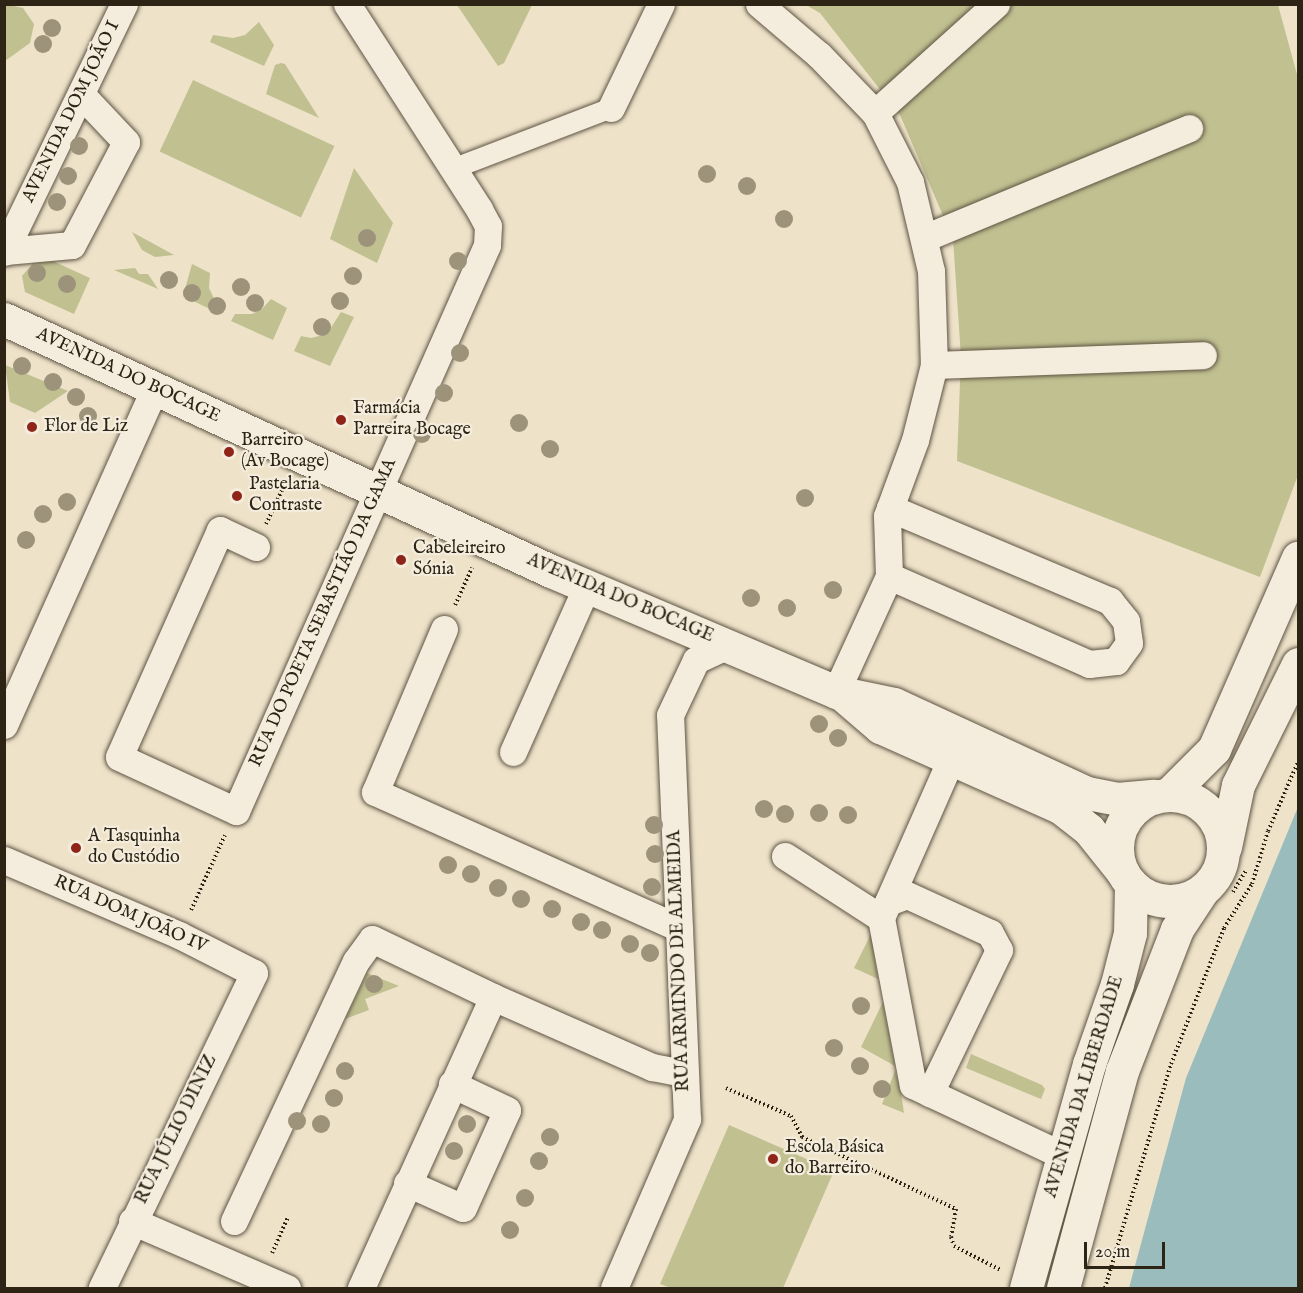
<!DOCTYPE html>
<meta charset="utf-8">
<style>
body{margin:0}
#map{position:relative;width:1303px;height:1293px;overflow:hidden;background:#eee2c9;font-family:"IM FELL English",serif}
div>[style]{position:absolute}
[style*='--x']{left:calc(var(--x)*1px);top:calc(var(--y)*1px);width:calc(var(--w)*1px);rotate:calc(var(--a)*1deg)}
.green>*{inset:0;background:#c1c091;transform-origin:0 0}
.water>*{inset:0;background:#9bbcbd}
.path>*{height:4px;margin-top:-2px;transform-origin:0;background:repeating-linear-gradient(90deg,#2e2416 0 1.5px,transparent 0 4.5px)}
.roads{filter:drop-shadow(0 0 2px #5e5443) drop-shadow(0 0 2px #5e5443)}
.pedestrian>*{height:20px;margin:-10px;padding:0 10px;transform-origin:10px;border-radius:10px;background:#f4ecdc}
.minor>*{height:27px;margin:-13.5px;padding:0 13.5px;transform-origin:13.5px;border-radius:13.5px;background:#f4ecdc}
.secondary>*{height:33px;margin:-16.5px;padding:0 16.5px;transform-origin:16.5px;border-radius:16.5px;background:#f4ecdc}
.secondary>.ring{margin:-16.5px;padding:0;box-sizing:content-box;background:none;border:33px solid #f4ecdc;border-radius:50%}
.trees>*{width:18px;height:18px;margin:-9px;border-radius:50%;background:#9d937b}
.dots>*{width:16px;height:16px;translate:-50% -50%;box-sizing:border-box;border:3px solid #f4ecdc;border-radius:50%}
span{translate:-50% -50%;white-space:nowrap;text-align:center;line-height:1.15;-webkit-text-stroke:4.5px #f4ecdc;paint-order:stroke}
.street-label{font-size:18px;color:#2e2416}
.poi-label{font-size:18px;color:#2e2416}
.left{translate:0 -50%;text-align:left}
.frame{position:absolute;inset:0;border:6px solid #2e2416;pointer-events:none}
.scale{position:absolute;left:1084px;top:1242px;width:81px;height:27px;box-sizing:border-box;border:3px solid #2e2416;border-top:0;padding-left:8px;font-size:18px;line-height:21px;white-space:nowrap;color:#2e2416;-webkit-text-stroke:4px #f4ecdc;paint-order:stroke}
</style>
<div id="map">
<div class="green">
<div style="clip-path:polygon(5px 4px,23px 8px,34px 24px,30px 43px,5px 61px)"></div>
<div style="clip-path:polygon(457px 5px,532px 5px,504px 63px,498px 66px)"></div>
<div style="clip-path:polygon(806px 5px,1278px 5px,1298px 78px,1298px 475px,1260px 577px,957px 461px,961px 357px,953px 239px,900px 115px,820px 13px)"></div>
<div style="clip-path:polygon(259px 22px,274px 45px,264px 66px,210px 42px,213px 35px,233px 38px,245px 35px)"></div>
<div style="clip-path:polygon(281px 63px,285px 64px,319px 118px,266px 94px,275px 65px)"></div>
<div style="left:193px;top:80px;width:156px;height:79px;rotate:25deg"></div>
<div style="clip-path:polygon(354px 168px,393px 223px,377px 263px,330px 239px)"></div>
<div style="clip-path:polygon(132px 232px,174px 255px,155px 257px,142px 250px)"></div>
<div style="clip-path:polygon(46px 258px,90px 278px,74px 314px,25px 292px,22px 276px,33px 263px)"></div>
<div style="clip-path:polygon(192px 264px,210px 273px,209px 288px,218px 307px,216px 312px,183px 296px)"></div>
<div style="clip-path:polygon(135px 268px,139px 274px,148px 274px,158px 289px,114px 270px)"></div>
<div style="clip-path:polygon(271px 299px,287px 308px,273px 340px,231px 321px,235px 314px,252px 314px,262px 309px)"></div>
<div style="clip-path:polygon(341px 312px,354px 317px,330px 366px,294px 351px,301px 336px,311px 338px,327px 334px)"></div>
<div style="clip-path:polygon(5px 365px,68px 391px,35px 413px,10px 402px)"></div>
<div style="clip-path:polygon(871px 934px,878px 979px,854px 968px)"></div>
<div style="clip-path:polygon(367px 973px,399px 986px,365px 999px,369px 1010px,345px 1019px)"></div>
<div style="clip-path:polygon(883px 1002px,895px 1066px,861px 1047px)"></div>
<div style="clip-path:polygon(971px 1054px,1042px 1085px,1045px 1089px,1041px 1099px,966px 1068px)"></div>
<div style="clip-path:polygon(895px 1071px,901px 1093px,904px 1113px,882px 1104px)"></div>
<div style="clip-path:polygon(729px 1125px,834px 1171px,783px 1288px,671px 1288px,660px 1284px)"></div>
</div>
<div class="water">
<div style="clip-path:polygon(1298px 807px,1298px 1288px,1129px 1288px,1186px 1078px)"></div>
</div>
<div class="path">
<div style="--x:266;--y:524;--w:47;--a:-64.5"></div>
<div style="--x:455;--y:605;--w:41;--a:-65.3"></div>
<div style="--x:1233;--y:892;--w:26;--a:-59"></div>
<div style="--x:191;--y:910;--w:82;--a:-65.6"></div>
<div style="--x:726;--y:1088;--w:71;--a:23.3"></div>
<div style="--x:791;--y:1116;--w:24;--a:62"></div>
<div style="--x:802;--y:1137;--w:170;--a:25.1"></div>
<div style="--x:956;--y:1209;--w:28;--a:100"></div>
<div style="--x:951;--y:1237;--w:9;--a:72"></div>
<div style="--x:954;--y:1246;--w:53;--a:27.1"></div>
<div style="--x:272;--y:1253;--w:39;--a:-66"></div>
<div style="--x:1105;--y:1288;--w:234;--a:-73.6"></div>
<div style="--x:1171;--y:1064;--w:146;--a:-68.7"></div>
<div style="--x:1224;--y:928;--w:52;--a:-57.5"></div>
<div style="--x:1252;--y:884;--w:55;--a:-73.2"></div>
<div style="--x:1268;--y:831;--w:75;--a:-66.5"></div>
</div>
<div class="roads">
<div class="pedestrian">
<div style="--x:455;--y:168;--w:167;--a:-21"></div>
</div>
<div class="minor">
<div style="--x:759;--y:4;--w:79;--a:40.4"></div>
<div style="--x:819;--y:55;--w:81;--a:46"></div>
<div style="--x:875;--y:113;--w:77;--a:63.1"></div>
<div style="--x:910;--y:182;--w:91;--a:76.7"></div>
<div style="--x:931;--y:271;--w:94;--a:88.2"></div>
<div style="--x:934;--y:365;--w:77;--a:104.2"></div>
<div style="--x:915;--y:440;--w:81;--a:110.2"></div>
<div style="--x:887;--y:516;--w:60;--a:88.1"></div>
<div style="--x:889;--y:576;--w:128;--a:114.6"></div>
<div style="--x:611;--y:108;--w:115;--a:-64.3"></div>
<div style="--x:875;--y:113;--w:163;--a:-42"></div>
<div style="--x:924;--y:238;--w:287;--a:-22.5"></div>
<div style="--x:5;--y:251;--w:67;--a:-5.1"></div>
<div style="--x:72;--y:245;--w:116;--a:-62.3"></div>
<div style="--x:126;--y:142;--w:66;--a:-133.2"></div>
<div style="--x:4;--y:252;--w:276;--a:-64.2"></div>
<div style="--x:934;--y:365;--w:269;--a:-2.1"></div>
<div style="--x:256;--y:547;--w:40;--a:-155"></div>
<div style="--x:220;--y:530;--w:248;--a:114"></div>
<div style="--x:119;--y:757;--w:129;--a:24.8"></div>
<div style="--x:236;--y:811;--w:619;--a:-66.08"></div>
<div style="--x:487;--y:245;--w:19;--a:-87"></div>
<div style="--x:488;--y:226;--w:19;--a:-118"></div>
<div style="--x:479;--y:209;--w:244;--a:-122.8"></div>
<div style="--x:889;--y:576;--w:219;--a:23.7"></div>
<div style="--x:1089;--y:664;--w:27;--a:-6"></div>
<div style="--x:1116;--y:661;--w:22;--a:-54"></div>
<div style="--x:1129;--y:643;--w:22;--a:-98"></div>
<div style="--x:1126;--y:621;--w:26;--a:-129"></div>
<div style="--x:1110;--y:601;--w:239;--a:-157.1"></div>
<div style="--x:444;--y:629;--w:177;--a:112.9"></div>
<div style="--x:375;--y:792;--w:333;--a:24.1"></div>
<div style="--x:4;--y:725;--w:369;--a:-65.9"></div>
<div style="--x:513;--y:752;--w:182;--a:-66"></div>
<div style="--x:951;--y:759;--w:174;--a:113.8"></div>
<div style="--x:881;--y:918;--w:170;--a:79.2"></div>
<div style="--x:913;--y:1085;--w:165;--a:25.2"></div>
<div style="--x:785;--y:856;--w:114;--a:32.9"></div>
<div style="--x:4;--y:860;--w:190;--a:23.2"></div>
<div style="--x:179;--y:935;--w:84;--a:26.9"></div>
<div style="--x:254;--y:973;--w:350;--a:115.8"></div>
<div style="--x:888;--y:902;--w:20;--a:-20"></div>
<div style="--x:907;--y:895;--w:91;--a:24.6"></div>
<div style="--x:990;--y:933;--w:19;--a:62"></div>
<div style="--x:999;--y:950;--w:159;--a:115.8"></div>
<div style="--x:493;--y:997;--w:174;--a:23.8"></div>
<div style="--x:652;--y:1067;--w:32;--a:11"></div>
<div style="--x:407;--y:1183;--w:61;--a:24.1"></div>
<div style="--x:463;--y:1208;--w:107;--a:-65.8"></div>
<div style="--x:507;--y:1110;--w:61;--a:-154.7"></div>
<div style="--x:132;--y:1221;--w:169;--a:23.4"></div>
<div style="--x:234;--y:1221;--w:287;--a:-64.9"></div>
<div style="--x:356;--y:961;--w:27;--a:-54"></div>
<div style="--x:372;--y:939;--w:134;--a:25.6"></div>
<div style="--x:493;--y:997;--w:320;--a:114.4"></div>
<div style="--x:614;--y:1288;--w:184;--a:-66.6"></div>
<div style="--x:687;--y:1119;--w:404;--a:-92.4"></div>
<div style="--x:670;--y:715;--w:61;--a:-64.7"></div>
<div style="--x:696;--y:660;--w:35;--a:-25"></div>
</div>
<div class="secondary">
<div style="--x:4;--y:319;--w:602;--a:24.74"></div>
<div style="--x:551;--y:571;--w:310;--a:23"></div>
<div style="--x:836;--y:692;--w:59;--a:11.7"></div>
<div style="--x:894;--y:704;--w:213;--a:24.8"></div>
<div style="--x:1087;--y:793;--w:31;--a:11"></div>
<div style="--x:1117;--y:799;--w:37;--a:-5"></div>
<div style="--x:844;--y:696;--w:48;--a:40.7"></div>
<div style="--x:880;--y:727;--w:197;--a:24"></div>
<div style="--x:1060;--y:807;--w:37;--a:38"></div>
<div style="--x:1089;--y:830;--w:53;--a:51.2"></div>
<div style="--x:1169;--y:794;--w:64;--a:-45"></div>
<div style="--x:1214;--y:749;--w:209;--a:-66.3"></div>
<div class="ring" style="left:1117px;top:795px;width:73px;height:73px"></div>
<div style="--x:1225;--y:847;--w:63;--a:-78.2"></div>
<div style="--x:1238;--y:785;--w:135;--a:-63.6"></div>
<div style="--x:1026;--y:1288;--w:233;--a:-74.3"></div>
<div style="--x:1089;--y:1064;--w:85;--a:-70.7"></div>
<div style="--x:1117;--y:984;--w:53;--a:-75.7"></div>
<div style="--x:1130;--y:933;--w:49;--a:-88.8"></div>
<div style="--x:1063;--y:1288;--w:225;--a:-74.8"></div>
<div style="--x:1122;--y:1071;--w:152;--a:-68.8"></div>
<div style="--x:1177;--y:929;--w:45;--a:-56.7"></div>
</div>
</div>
<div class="trees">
<div style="left:52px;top:28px"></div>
<div style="left:43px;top:44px"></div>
<div style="left:79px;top:146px"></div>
<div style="left:707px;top:174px"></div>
<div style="left:68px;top:176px"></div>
<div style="left:747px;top:186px"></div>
<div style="left:57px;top:202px"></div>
<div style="left:784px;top:219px"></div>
<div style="left:367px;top:238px"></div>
<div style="left:458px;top:261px"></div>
<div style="left:37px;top:273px"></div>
<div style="left:353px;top:276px"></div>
<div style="left:169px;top:280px"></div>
<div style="left:67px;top:284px"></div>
<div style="left:241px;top:287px"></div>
<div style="left:192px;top:293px"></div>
<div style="left:340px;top:301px"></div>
<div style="left:255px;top:303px"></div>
<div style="left:217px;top:306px"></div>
<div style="left:322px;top:327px"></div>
<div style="left:460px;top:353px"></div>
<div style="left:22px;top:366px"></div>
<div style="left:53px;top:382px"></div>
<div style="left:444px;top:393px"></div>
<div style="left:76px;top:397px"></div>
<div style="left:88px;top:416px"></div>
<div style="left:519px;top:423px"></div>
<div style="left:422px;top:434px"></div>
<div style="left:550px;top:449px"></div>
<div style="left:805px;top:498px"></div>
<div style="left:67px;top:502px"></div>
<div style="left:43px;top:514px"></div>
<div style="left:26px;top:540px"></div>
<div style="left:833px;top:590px"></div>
<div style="left:751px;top:598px"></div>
<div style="left:787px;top:608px"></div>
<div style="left:819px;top:724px"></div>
<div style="left:838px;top:738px"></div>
<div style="left:764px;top:809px"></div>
<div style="left:819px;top:813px"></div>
<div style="left:785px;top:814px"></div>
<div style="left:848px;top:815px"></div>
<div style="left:654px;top:825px"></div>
<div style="left:655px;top:854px"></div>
<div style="left:448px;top:865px"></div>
<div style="left:471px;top:874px"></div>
<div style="left:652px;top:887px"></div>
<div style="left:498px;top:888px"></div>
<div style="left:521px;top:899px"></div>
<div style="left:552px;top:909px"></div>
<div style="left:581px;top:922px"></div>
<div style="left:602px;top:930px"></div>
<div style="left:630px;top:944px"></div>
<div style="left:650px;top:953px"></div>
<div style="left:374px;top:984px"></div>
<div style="left:861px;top:1006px"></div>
<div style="left:834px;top:1048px"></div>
<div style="left:860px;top:1066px"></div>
<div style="left:345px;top:1071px"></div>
<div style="left:882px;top:1089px"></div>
<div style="left:334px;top:1098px"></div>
<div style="left:297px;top:1121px"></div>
<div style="left:321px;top:1124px"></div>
<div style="left:467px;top:1124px"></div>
<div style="left:550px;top:1137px"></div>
<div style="left:454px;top:1151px"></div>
<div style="left:539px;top:1161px"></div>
<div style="left:525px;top:1198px"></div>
<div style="left:510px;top:1230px"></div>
</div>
<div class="dots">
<div style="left:341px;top:420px;background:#8f2418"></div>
<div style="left:32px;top:427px;background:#8f2418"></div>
<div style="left:229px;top:452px;background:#8f2418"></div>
<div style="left:237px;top:496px;background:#8f2418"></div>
<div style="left:401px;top:560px;background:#8f2418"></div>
<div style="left:76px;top:848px;background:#8f2418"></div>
<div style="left:773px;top:1159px;background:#8f2418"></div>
</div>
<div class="street-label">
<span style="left:72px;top:112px;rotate:-64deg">AVENIDA DOM JOÃO I</span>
<span style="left:128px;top:376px;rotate:25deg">AVENIDA DO BOCAGE</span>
<span style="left:620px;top:599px;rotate:23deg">AVENIDA DO BOCAGE</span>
<span style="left:324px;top:613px;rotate:-66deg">RUA DO POETA SEBASTIÃO DA GAMA</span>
<span style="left:130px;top:915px;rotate:24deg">RUA DOM JOÃO IV</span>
<span style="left:680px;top:961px;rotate:-92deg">RUA ARMINDO DE ALMEIDA</span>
<span style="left:1085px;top:1087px;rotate:-73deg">AVENIDA DA LIBERDADE</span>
<span style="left:177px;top:1130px;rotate:-64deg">RUA JÚLIO DINIZ</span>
</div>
<div class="poi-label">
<span class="left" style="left:353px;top:420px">Farmácia<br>Parreira Bocage</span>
<span class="left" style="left:44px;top:427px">Flor de Liz</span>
<span class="left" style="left:241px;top:452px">Barreiro<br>(Av Bocage)</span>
<span class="left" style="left:249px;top:496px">Pastelaria<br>Contraste</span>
<span class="left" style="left:413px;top:560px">Cabeleireiro<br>Sónia</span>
<span class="left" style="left:88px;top:848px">A Tasquinha<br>do Custódio</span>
<span class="left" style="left:785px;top:1159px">Escola Básica<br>do Barreiro</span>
</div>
<div class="frame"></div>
<div class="scale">20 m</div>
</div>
